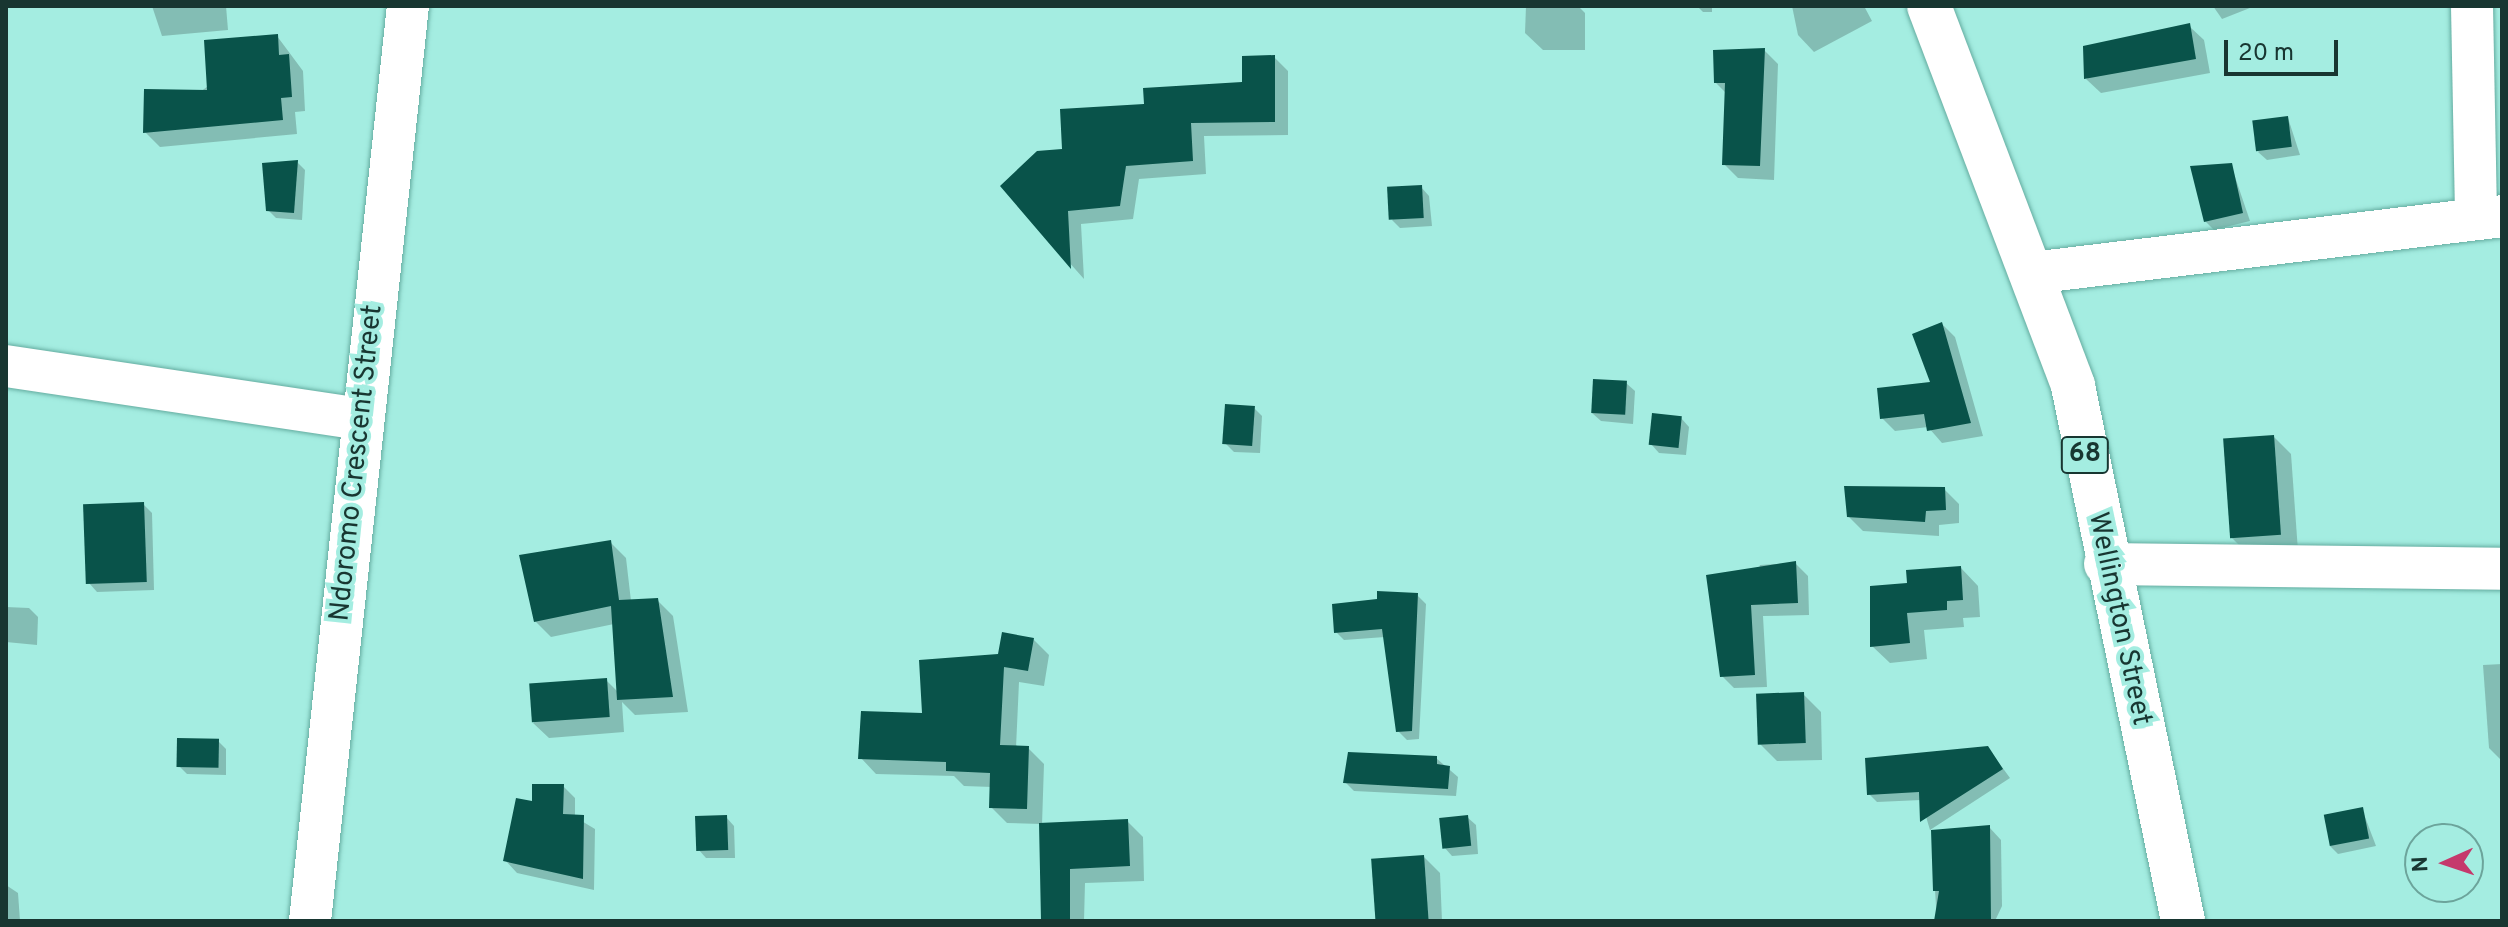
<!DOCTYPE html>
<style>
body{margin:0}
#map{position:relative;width:2508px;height:927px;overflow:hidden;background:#a4ede1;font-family:Overpass,sans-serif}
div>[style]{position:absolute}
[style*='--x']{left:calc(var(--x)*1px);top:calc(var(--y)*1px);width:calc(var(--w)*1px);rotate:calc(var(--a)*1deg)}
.shadow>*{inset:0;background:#0003}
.building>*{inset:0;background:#09534a;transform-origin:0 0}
.roads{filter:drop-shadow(0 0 2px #64aca0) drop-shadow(0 0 2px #64aca0)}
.street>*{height:42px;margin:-21px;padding:0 21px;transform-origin:21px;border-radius:21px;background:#fff}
.primary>*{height:44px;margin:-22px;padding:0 22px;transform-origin:22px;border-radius:22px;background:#fff}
span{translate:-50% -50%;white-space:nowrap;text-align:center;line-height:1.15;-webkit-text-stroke:8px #a4ede1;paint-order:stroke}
.shield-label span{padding:2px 6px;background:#a4ede1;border:2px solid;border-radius:6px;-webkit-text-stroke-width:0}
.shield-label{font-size:26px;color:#183631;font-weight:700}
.street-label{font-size:28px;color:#183631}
.frame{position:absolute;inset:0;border:8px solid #183631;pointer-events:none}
.north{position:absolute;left:2404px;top:823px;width:80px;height:80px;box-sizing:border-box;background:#a4ede1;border:2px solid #6ca49b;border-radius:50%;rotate:267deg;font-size:22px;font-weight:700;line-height:32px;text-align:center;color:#183631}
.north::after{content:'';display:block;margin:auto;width:28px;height:36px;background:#c5396c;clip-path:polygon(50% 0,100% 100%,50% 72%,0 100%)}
.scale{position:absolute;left:2224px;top:40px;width:114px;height:36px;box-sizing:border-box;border:4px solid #183631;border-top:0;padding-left:10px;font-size:24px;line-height:28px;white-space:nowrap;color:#183631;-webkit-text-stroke:6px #a4ede1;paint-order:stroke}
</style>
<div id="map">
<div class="shadow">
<div style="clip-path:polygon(152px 6px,226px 6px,228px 30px,162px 36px)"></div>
<div style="clip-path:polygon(1526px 6px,1578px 6px,1585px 13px,1585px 50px,1543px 50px,1525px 33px)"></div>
<div style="clip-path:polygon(1697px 6px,1712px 6px,1712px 12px,1703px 12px)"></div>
<div style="clip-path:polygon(1792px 6px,1864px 6px,1872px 21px,1814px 52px,1798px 35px)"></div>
<div style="clip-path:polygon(2213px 6px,2255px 6px,2222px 19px)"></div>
<div style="clip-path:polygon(2189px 26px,2204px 40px,2210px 73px,2101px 93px,2086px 79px)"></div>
<div style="clip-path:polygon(277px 36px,303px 71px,305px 111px,295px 112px,297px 134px,160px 147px,145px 132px)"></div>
<div style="clip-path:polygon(1764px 50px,1778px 64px,1774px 180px,1738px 178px,1724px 164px,1727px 94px,1716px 83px)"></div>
<div style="clip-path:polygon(1274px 57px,1288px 71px,1288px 135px,1204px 136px,1206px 174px,1139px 179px,1133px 219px,1081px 224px,1084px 279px,1002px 187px,1146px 106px,1244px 84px)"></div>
<div style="clip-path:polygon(2288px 118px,2300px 155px,2267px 160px,2258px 152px)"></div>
<div style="clip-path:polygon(297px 162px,305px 170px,302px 220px,276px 218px,268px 210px)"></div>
<div style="clip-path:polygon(2231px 165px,2250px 221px,2214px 230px,2205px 221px)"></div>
<div style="clip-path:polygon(1421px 187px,1429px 196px,1432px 226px,1400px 228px,1392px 220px)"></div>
<div style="clip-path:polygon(1942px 324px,1955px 337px,1983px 436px,1942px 443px,1928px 427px,1895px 431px,1882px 418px,1933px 384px)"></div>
<div style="clip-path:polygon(1626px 383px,1635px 391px,1633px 424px,1601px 421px,1592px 413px)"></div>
<div style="clip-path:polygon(1254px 408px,1262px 416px,1260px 453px,1234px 452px,1225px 443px)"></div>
<div style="clip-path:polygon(1681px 418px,1689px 427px,1686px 455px,1659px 453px,1651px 444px)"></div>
<div style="clip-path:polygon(2274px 437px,2291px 454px,2298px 551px,2249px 555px,2231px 537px)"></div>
<div style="clip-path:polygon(1944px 489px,1959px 504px,1959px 523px,1939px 525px,1939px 536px,1863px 531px,1848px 516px)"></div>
<div style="clip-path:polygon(143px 504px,152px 513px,154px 590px,97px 592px,89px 583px)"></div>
<div style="clip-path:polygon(610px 542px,626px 558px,631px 601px,657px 600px,673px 616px,688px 712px,635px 715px,622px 702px,624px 732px,549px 738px,533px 723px,606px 680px,619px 693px,614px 624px,551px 637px,535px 621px)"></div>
<div style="clip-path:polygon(1795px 563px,1808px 576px,1809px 615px,1763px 616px,1767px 687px,1734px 688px,1722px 676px,1760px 565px)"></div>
<div style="clip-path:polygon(1961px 568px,1978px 586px,1980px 617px,1963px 618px,1964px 627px,1924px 630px,1927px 659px,1890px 663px,1872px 646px,1909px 585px)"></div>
<div style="clip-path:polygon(1417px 595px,1426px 604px,1419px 739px,1407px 740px,1398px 731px,1385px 637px,1344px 640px,1336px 632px)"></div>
<div style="clip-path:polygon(6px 607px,29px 608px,38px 617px,37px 645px,6px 642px)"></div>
<div style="clip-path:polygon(1033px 639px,1049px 655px,1044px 686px,1019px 682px,1016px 748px,1028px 748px,1044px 764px,1042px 825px,1127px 821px,1143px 837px,1144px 881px,1085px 883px,1084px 921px,1043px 921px,1041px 824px,1007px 823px,991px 807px,992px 787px,964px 786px,954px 776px,876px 774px,861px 758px)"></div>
<div style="clip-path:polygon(2502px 664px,2502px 761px,2489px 748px,2483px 665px)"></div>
<div style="clip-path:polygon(1803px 694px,1821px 712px,1822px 760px,1777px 761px,1759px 743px)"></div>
<div style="clip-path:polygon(218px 741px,226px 749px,226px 775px,187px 774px,179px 766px)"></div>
<div style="clip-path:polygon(1988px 748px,2010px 778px,1930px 830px,1921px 800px,1877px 802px,1869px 794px,1867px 759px)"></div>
<div style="clip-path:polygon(1436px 758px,1458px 777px,1456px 796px,1354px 791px,1345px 782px)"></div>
<div style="clip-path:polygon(563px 786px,575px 798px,575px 817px,595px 829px,594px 890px,517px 873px,505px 860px,534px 803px)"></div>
<div style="clip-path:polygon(2362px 809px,2376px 846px,2338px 854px,2330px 846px)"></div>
<div style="clip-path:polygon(726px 817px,734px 826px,735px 858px,706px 858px,698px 849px)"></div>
<div style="clip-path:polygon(1467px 817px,1476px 825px,1478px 854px,1452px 856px,1444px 847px)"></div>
<div style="clip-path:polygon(1989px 827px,2001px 840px,2002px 906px,1995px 921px,1937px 921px,1935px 890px)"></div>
<div style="clip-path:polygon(1424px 857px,1440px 873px,1442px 921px,1377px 921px)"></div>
<div style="clip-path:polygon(6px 885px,18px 893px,20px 921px,6px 921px)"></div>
</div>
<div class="building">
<div style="clip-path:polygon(2190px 23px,2196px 59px,2084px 79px,2083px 46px)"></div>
<div style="clip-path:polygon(278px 34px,279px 55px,289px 54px,292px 97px,281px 98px,283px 120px,143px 133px,144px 89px,207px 90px,204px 40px)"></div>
<div style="clip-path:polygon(1765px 48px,1760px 166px,1722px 165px,1725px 83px,1714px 83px,1713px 50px)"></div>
<div style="clip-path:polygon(1275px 55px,1275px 122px,1191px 123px,1193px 161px,1126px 166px,1120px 206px,1068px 211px,1071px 269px,1000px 186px,1037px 151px,1062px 149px,1060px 109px,1144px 104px,1143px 88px,1242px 82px,1242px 56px)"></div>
<div style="left:2288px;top:116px;width:31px;height:36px;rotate:83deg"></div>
<div style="clip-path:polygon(298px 160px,294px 213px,266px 211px,262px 163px)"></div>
<div style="clip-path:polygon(2232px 163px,2243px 213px,2204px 222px,2190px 166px)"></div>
<div style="left:1422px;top:185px;width:33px;height:35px;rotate:87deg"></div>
<div style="clip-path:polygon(1942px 322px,1971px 423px,1927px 431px,1924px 414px,1880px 419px,1877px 388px,1930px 382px,1912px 334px)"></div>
<div style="left:1593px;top:379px;width:34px;height:34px;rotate:3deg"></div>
<div style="left:1225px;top:404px;width:30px;height:40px;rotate:4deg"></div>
<div style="left:1652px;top:413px;width:30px;height:32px;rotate:6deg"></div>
<div style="left:2274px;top:435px;width:100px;height:51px;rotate:86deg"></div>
<div style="clip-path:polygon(1844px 486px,1945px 487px,1946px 510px,1926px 511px,1925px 522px,1847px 517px)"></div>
<div style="left:144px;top:502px;width:80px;height:61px;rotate:88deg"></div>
<div style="clip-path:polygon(611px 540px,619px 600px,658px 598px,673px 697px,617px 700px,611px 606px,534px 622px,519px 555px)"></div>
<div style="clip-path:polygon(1796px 561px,1798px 603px,1751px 605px,1755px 675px,1720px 677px,1706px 575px)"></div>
<div style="clip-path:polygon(1961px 566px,1963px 600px,1947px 601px,1947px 610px,1907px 613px,1910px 643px,1870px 647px,1870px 586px,1907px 583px,1906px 570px)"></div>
<div style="clip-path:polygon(1377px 591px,1418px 593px,1412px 731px,1396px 732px,1382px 629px,1334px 633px,1332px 604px,1377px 599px)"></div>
<div style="clip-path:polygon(1002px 632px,1034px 638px,1028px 671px,1004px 667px,1000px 745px,1029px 746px,1027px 809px,989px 808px,990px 773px,946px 771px,946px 762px,858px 759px,861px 711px,922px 713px,919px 660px,998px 654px)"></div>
<div style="left:607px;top:678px;width:39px;height:78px;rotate:86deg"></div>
<div style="left:1804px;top:692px;width:51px;height:48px;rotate:88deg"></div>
<div style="left:177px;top:738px;width:42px;height:29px;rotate:1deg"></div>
<div style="clip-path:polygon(1988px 746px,2003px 769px,1920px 822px,1919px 792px,1867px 795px,1865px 758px)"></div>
<div style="clip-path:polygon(1348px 752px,1437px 756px,1437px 764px,1450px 766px,1448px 789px,1343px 783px)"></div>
<div style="clip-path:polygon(532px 784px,564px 784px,563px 814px,584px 815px,583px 879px,503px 861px,516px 798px,532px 801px)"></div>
<div style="left:2363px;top:807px;width:32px;height:40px;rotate:79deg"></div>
<div style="left:727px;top:815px;width:35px;height:32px;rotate:88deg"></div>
<div style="left:1468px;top:815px;width:31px;height:29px;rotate:84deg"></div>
<div style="clip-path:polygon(1128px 819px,1130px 866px,1070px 869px,1070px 921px,1041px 921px,1039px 823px)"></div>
<div style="clip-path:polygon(1990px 825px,1991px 921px,1934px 921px,1939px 891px,1933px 891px,1931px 830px)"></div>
<div style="left:1424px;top:855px;width:66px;height:53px;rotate:86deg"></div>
</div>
<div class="roads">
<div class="street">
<div style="--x:2472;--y:6;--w:211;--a:88.9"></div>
<div style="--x:2032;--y:273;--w:473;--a:-6.9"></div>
<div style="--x:6;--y:366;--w:358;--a:8.5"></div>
<div style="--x:2105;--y:564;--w:397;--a:0.7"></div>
<div style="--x:310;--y:921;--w:920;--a:-83.89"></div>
</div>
<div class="primary">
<div style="--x:1929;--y:6;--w:406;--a:69.2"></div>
<div style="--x:2073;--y:386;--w:546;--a:78.38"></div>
</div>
</div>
<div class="shield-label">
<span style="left:2085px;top:455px">68</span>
</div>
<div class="street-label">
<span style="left:357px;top:463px;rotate:-84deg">Ndoromo Crescent Street</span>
<span style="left:2119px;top:619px;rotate:78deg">Wellington Street</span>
</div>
<div class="frame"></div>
<div class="north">N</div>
<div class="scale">20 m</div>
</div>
